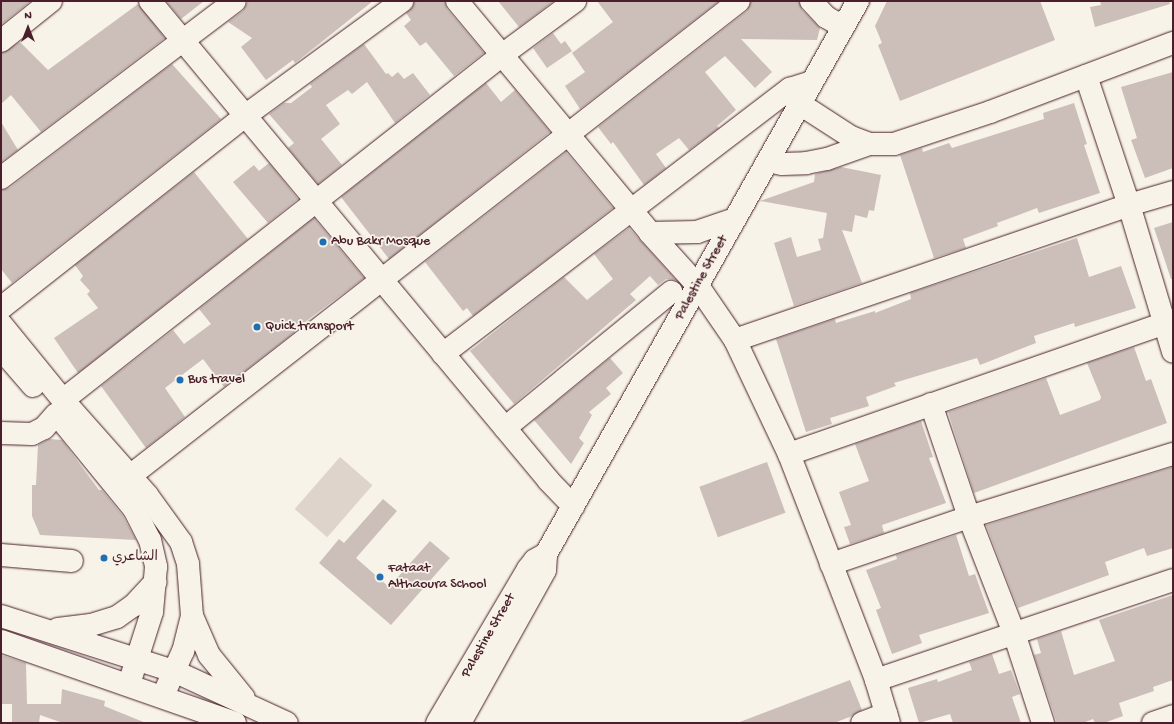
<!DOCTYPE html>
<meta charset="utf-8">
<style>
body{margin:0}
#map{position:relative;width:1174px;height:724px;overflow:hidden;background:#f7f3e8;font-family:"Gochi Hand","Playpen Sans Arabic",sans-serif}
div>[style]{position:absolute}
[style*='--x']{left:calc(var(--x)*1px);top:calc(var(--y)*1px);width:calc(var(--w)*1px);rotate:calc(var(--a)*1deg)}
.green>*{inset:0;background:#ded4cc;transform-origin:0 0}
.building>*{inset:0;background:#ccbfb9;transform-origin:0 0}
.roads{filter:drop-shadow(0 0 1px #4a1f2b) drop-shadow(0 0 1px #4a1f2b)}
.minor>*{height:22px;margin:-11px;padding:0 11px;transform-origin:11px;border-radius:11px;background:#f7f3e8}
.major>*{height:22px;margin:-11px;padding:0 11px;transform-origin:11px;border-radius:11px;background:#f7f3e8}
.dots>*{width:11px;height:11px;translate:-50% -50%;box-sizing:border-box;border:2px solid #f7f3e8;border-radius:50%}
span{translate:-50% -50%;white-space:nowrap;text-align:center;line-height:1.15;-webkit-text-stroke:3.5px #f7f3e8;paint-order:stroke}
.poi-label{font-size:14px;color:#4a1f2b}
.left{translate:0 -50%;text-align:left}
.street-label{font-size:14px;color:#4a1f2b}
.frame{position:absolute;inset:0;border:2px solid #4a1f2b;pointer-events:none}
.north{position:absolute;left:8px;top:8px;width:40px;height:40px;-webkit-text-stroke:3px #f7f3e8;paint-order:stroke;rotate:0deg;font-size:11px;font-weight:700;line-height:16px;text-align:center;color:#4a1f2b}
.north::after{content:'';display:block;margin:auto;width:14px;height:18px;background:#4a1f2b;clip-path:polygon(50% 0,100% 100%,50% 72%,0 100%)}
</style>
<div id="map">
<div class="green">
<div style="left:340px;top:457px;width:43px;height:69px;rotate:41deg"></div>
</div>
<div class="building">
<div style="clip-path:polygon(1px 1px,31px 1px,1px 25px)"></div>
<div style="clip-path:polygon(166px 1px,204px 1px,181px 19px)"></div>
<div style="clip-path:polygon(373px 1px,295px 63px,293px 60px,266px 80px,241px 47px,252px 38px,228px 22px,243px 11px,248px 1px)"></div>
<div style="clip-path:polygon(414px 1px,445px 1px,447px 9px,484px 53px,454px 76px,426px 42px,420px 46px,404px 26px,411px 20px,406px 13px,413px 6px)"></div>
<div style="clip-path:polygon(498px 1px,554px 1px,519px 27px)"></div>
<div style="clip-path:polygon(597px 1px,719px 1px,580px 109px,565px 86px,585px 72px,572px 53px,613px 22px)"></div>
<div style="clip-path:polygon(751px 1px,799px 1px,802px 10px,820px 28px,817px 40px,741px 39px,772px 72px,755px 88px,725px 56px,705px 72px,736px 110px,717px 126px,719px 128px,689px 150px,679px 138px,656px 154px,666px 168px,644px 185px,613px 142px,611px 144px,598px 127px,747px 11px)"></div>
<div style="clip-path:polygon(887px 1px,1040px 1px,1055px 40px,900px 101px,878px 45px,882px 43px,875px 26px)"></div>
<div style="clip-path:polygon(1100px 1px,1169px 1px,1170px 4px,1095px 27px,1090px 7px,1101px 5px)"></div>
<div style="clip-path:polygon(138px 4px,165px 38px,41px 132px,11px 95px,1px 104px,1px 53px,20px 42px,48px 70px)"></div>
<div style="clip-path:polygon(553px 33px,561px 44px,565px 41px,572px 51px,547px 68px,533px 48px)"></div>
<div style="clip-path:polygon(364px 44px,386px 74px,388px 73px,392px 77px,398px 72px,404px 79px,413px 73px,430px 95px,395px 123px,367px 82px,352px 94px,348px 90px,326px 105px,340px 124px,321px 139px,342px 165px,318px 184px,288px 148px,294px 143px,269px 114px,284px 103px,291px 103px,312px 87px,310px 84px)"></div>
<div style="clip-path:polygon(172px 64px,221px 119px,12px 283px,1px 269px,1px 190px,9px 188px)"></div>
<div style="clip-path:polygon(1173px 72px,1173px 168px,1145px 178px,1131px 140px,1137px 138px,1121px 87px)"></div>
<div style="clip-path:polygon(486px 83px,501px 102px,515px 90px,550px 132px,389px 259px,341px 197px)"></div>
<div style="clip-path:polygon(1074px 103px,1087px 144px,1084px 145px,1100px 193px,1039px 213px,1037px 208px,997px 223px,998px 226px,963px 239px,966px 248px,934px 258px,900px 155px,922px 148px,923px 152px,949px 143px,952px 148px,1044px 119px,1043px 113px)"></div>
<div style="clip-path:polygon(1px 122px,18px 150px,1px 162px)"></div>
<div style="clip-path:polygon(566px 152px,613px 208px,473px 316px,467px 308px,463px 311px,425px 262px)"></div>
<div style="clip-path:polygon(269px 163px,298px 199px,268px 223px,233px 182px,254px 165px,259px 171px)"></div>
<div style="clip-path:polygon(841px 167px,881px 175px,874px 211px,869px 210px,867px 218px,855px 215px,852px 232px,842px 230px,862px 283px,794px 306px,774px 243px,791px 237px,797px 257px,821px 250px,818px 239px,823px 238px,827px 213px,760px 201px,814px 182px,815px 174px)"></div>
<div style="clip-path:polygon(194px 172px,248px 239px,78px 373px,54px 338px,98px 308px,87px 294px,90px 291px,80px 280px,83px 276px,75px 265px)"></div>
<div style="clip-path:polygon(314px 218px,364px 278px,294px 330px,295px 332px,224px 387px,203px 359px,165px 388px,185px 417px,146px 448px,101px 386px,173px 330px,184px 344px,211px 324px,199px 309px)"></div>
<div style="clip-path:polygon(1173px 222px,1173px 279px,1171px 279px,1154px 228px)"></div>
<div style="clip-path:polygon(629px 228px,676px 280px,666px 279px,658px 285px,650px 276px,630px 294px,636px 300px,514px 404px,470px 351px,564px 277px,587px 300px,613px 279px,594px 254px)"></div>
<div style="clip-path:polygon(1077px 238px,1089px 277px,1121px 266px,1136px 308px,1075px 327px,1074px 323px,1034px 336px,1036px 343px,980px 365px,977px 358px,894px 383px,896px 386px,866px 397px,869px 406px,830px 418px,832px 424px,806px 432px,776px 339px,835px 319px,836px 323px,875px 311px,875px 313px,911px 299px,910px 293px)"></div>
<div style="clip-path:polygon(1134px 347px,1146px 381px,1151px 379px,1167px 423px,974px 493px,948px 412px,1046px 378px,1060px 415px,1100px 400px,1101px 397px,1087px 363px)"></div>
<div style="clip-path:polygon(610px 358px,623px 373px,606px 388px,611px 394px,589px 412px,592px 415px,579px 438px,584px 443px,571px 464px,534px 420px)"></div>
<div style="clip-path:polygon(921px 421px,933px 457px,929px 458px,946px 503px,882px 525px,884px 533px,850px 544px,844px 527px,851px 525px,839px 492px,869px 481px,855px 444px)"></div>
<div style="clip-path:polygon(49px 439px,62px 440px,99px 490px,102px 490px,123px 516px,136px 540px,40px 535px,32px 516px,32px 485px,36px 485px,38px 445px)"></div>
<div style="left:767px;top:462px;width:54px;height:72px;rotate:70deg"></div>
<div style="clip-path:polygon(1173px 467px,1173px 548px,1147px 556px,1144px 548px,1105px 562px,1109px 575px,1018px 608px,986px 525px)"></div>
<div style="clip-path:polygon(383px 499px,397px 511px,356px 558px,389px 587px,430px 541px,450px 558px,391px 625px,319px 563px,339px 539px,344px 543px)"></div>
<div style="clip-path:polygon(956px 535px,969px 576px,975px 574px,989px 613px,919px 635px,922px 643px,892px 654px,876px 610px,881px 608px,866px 570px,897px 559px,896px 555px)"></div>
<div style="clip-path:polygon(1173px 595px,1173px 680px,1153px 687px,1154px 691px,1119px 703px,1123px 716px,1104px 723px,1095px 723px,1093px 719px,1083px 723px,1057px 723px,1034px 655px,1041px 653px,1037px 639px,1061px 631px,1074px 675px,1115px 661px,1099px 620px)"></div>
<div style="clip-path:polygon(992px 654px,999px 674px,1011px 670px,1020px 694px,1012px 697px,1021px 723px,953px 723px,950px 714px,919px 723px,908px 688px,937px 679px,938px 682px,972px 670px,969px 662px)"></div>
<div style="clip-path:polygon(1px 655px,26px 663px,27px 704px,61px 704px,62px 689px,105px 701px,104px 706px,146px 723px,63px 723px,40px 715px,39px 723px,12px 723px,12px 704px,1px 704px)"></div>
<div style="clip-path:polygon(850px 680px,862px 710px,852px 716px,834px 723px,737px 723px)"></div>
</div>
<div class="roads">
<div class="minor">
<div style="--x:150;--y:1;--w:624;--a:50.26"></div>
<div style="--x:549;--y:481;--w:35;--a:46"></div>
<div style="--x:457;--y:1;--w:302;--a:50.2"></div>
<div style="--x:650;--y:233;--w:72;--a:47.8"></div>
<div style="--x:698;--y:286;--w:65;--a:55.6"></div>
<div style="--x:735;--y:340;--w:126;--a:64.7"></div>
<div style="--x:789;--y:454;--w:242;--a:68.9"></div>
<div style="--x:876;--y:680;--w:45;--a:73.2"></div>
<div style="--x:811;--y:1;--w:22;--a:47"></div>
<div style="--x:826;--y:17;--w:20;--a:30"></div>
<div style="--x:1;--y:41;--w:64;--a:-38.7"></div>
<div style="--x:1086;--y:76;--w:136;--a:71.6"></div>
<div style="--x:1129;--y:205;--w:153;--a:73.3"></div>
<div style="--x:800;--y:104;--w:61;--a:32.9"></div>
<div style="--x:851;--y:137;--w:19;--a:21"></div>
<div style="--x:869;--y:144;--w:25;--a:0"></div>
<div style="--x:894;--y:144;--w:101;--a:-18.4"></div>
<div style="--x:990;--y:112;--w:196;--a:-20.7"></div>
<div style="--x:768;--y:161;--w:14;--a:12"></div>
<div style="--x:782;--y:164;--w:24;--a:-2"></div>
<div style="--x:806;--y:163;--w:21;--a:-11"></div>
<div style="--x:827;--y:159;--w:45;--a:-19.7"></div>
<div style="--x:1;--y:178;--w:293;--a:-37.1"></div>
<div style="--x:650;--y:233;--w:47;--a:-1.2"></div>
<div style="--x:697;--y:232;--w:39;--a:-19"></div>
<div style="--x:1;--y:308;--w:310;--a:-38.2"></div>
<div style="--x:245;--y:116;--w:195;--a:-36.2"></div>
<div style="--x:735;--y:340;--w:416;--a:-18.9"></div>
<div style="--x:1129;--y:205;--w:46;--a:-16.5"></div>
<div style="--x:443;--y:354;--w:437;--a:-37.4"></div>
<div style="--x:790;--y:89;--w:23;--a:-18"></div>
<div style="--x:63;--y:400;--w:558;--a:-38.16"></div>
<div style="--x:502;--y:55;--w:91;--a:-36.5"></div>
<div style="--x:931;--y:404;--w:119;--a:71.4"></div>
<div style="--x:969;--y:517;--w:124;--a:68.8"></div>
<div style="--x:1014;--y:633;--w:95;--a:72.1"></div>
<div style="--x:505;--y:428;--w:215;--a:-39.3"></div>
<div style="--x:1;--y:433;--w:31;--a:2"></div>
<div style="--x:32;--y:434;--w:13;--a:-27"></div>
<div style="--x:44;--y:428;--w:18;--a:-49"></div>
<div style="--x:789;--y:454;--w:407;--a:-19.2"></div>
<div style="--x:130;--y:476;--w:772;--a:-37.95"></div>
<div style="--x:1;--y:555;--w:71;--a:4.8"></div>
<div style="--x:831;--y:564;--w:146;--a:-18.8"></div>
<div style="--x:969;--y:517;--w:214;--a:-17.2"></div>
<div style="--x:876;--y:680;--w:313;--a:-18.6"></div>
<div style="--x:437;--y:723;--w:179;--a:-59.4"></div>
<div style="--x:528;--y:569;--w:11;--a:-52"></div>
<div style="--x:535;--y:560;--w:13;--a:-29"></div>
<div style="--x:460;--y:723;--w:175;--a:-60.9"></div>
<div style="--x:545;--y:570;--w:16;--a:-86"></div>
<div style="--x:546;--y:554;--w:635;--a:-60.57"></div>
<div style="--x:862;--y:723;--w:26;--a:-21"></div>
<div style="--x:1153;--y:723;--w:21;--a:-19"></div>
</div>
<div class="major">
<div style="--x:1;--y:324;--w:98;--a:50.8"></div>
<div style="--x:63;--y:400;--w:127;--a:48.5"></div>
<div style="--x:147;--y:495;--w:58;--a:54.1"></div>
<div style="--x:181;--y:542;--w:23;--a:72"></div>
<div style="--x:188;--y:564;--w:52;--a:85.6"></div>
<div style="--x:192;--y:616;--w:36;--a:104"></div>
<div style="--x:183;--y:651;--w:49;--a:114"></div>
<div style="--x:1;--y:349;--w:49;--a:49.1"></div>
<div style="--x:59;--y:417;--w:119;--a:50.8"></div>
<div style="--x:134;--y:509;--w:35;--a:63"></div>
<div style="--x:150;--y:540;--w:28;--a:77"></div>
<div style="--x:156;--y:567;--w:45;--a:95.1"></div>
<div style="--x:152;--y:612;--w:76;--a:107.7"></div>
<div style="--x:1;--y:616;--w:184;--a:17.7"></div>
<div style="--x:176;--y:672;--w:122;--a:24.7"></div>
<div style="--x:192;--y:616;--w:43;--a:66.4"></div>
<div style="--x:209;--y:655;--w:55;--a:50.9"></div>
<div style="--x:58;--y:629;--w:33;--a:-7"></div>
<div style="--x:91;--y:625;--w:27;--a:-17"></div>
<div style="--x:117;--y:617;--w:19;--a:-35"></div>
<div style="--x:133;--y:606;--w:33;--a:-47"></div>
<div style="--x:1;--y:641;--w:248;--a:19.3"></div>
</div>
</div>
<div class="dots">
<div style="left:323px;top:242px;background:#1f6fb2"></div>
<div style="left:257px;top:327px;background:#1f6fb2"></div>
<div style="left:180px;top:380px;background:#1f6fb2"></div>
<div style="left:104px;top:558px;background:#1f6fb2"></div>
<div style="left:380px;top:577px;background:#1f6fb2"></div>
</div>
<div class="poi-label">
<span class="left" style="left:331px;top:242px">Abu Bakr Mosque</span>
<span class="left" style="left:265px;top:327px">Quick transport</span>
<span class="left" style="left:188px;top:380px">Bus travel</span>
<span class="left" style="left:112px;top:558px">الشاعري</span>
<span class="left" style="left:388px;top:577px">Fataat<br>Althaoura School</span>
</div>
<div class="street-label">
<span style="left:702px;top:278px;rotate:-61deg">Palestine Street</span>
<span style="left:489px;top:636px;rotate:-60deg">Palestine Street</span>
</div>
<div class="frame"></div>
<div class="north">N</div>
</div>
